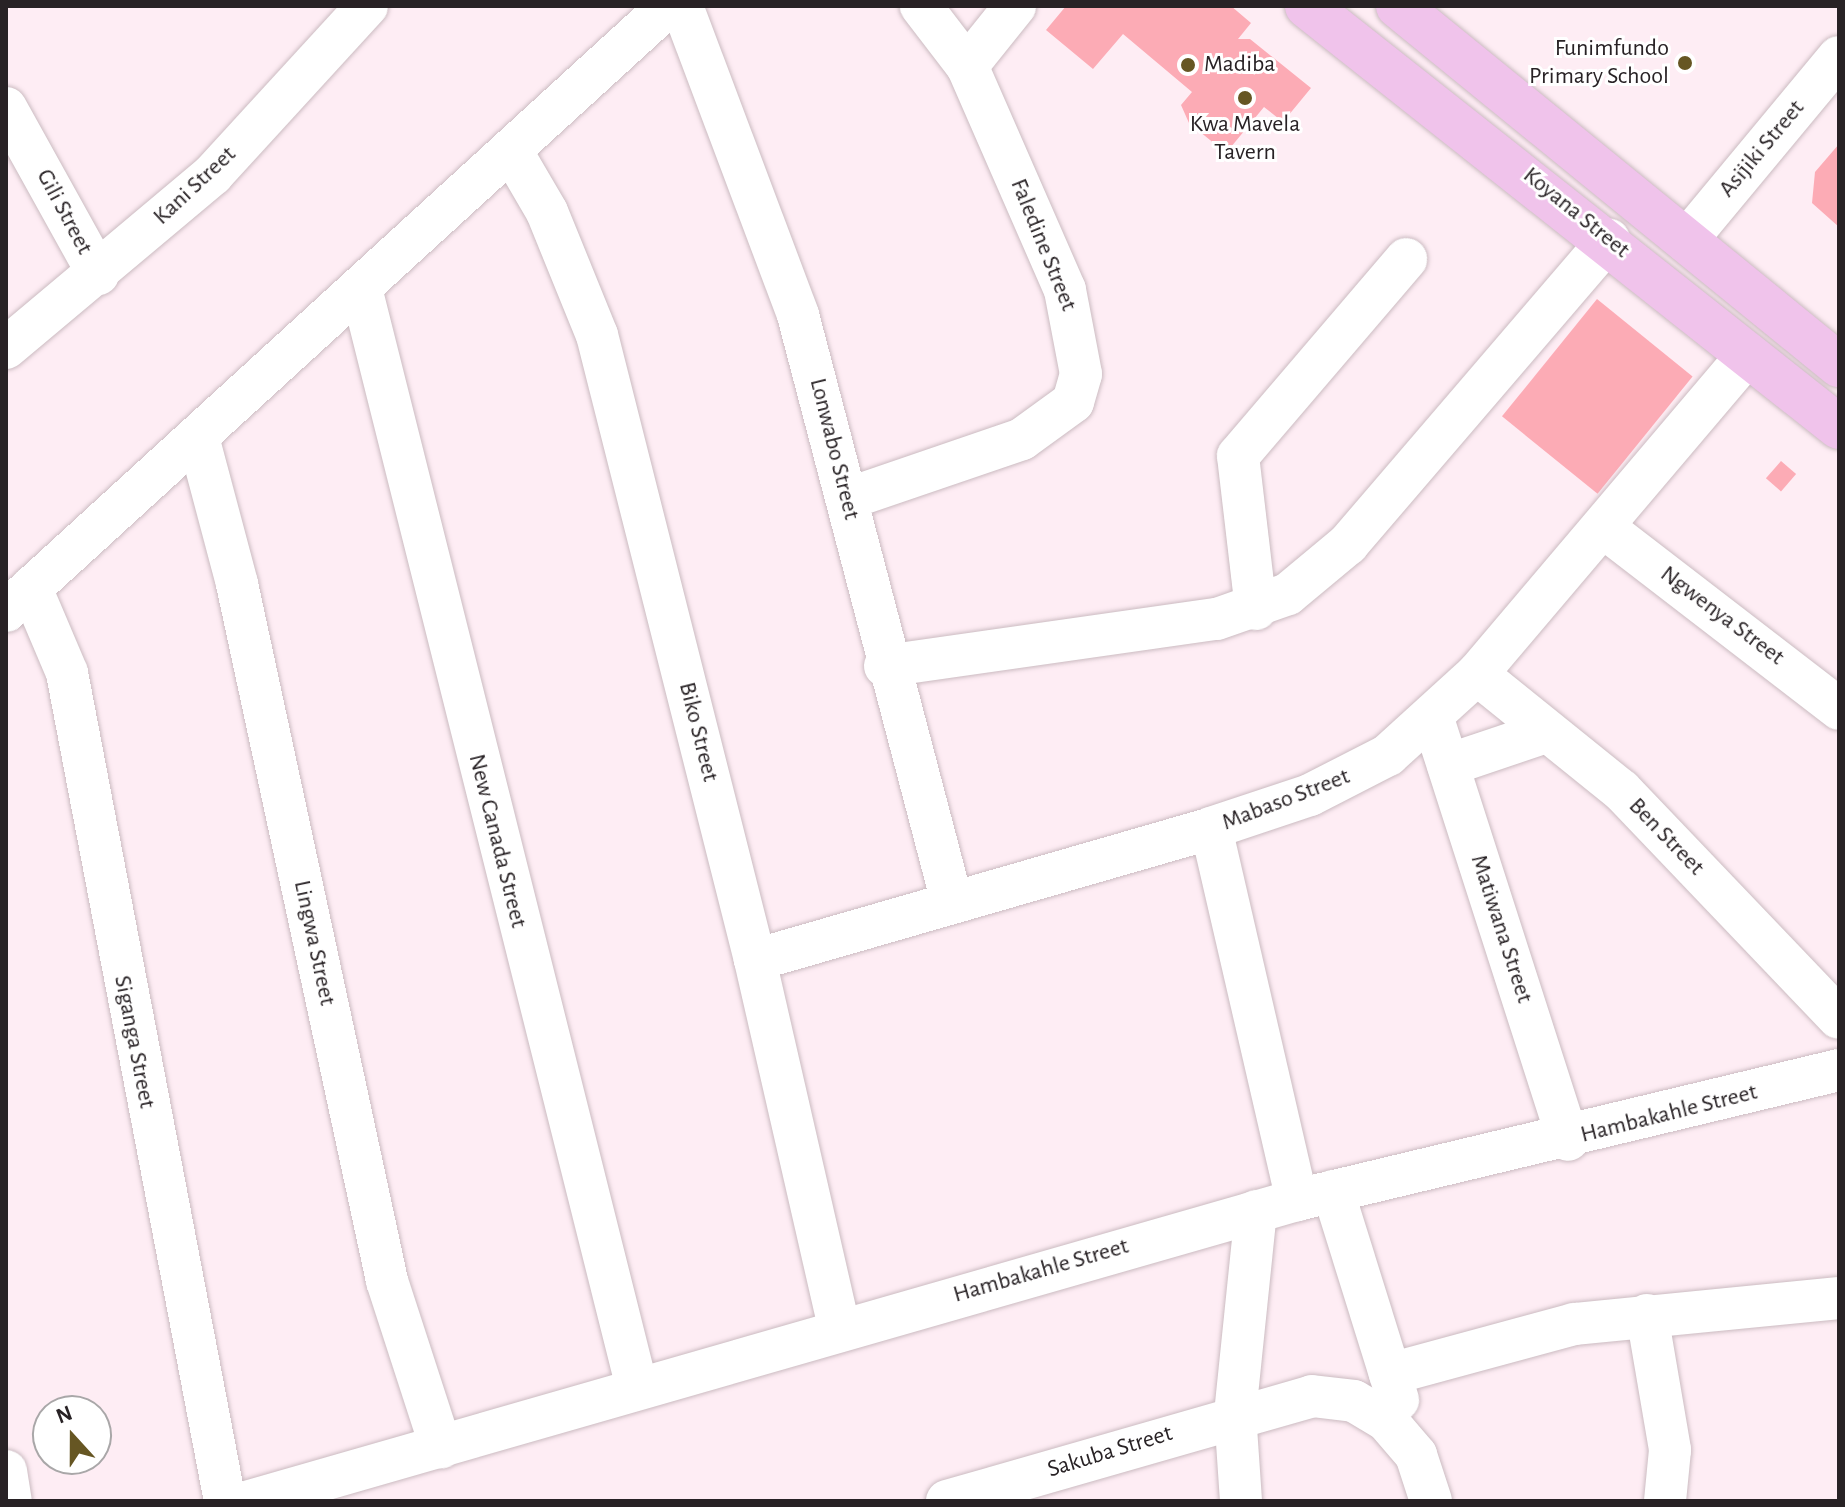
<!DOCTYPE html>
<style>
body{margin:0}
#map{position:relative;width:1845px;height:1507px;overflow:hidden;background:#feedf4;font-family:"Alegreya Sans",sans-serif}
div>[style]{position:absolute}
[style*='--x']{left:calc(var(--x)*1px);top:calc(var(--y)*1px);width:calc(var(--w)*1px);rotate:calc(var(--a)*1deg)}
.building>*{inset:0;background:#fcabb5;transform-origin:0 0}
.roads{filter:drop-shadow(0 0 2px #cbbbc1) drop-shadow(0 0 2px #cbbbc1)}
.minor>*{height:42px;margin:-21px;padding:0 21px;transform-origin:21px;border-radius:21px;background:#fff}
.major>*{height:44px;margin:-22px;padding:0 22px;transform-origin:22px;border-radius:22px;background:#f0c3eb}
.dots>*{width:22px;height:22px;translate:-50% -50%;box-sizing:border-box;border:4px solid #fff;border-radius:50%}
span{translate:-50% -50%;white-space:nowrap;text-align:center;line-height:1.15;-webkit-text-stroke:6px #fff;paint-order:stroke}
.poi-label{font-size:24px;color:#282225}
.right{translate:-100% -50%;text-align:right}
.left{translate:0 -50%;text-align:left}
.street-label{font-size:24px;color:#282225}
.frame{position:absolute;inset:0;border:8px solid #282225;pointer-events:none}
.north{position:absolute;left:32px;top:1395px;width:80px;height:80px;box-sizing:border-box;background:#fff;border:2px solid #a9a7a8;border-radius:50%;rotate:339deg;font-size:22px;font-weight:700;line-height:32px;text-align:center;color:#282225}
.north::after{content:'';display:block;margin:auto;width:28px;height:36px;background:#665623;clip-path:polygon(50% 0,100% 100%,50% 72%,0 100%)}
</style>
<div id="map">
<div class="building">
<div style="clip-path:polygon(1066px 6px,1231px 6px,1251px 23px,1238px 39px,1250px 39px,1311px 88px,1283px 122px,1264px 107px,1226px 153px,1189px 123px,1181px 105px,1192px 92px,1123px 34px,1093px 69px,1046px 30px)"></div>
<div style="clip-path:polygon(1839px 144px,1839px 227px,1812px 203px,1815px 172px)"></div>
<div style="left:1597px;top:299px;width:123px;height:151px;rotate:39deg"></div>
<div style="left:1781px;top:461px;width:20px;height:23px;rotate:41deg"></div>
</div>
<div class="roads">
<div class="minor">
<div style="--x:682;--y:6;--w:330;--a:69.4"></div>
<div style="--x:798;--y:315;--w:607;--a:75.3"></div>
<div style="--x:967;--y:66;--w:77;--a:-51.3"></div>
<div style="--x:6;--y:108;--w:190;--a:61"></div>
<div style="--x:512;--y:152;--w:69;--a:59.7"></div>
<div style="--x:547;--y:212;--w:133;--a:67.9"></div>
<div style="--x:597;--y:335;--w:645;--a:75.81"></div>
<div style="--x:755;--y:960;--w:377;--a:77.1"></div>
<div style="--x:1686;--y:241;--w:239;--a:-50.3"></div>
<div style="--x:362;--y:292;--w:1130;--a:75.91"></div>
<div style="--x:6;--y:348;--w:270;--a:-40"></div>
<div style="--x:213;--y:174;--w:228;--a:-47.5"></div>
<div style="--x:198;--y:437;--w:152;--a:75.1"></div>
<div style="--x:237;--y:584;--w:713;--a:77.85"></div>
<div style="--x:387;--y:1281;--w:175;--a:72"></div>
<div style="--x:847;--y:499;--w:185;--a:-18.9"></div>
<div style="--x:1022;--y:439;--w:63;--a:-36"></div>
<div style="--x:1073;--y:402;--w:29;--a:-74"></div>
<div style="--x:1081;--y:374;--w:86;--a:-100.8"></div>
<div style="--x:1065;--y:290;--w:244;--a:-113.6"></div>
<div style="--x:967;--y:66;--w:76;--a:-127.5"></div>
<div style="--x:1603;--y:527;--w:298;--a:37.6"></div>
<div style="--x:31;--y:588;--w:92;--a:67"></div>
<div style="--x:67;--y:673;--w:843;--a:79.2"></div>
<div style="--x:1256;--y:609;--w:154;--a:-96.7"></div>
<div style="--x:1238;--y:456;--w:259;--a:-49.5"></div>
<div style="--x:6;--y:611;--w:897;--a:-42.42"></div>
<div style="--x:885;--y:666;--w:335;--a:-8.1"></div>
<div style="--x:1217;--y:619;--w:75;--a:-19.4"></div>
<div style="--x:1288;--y:594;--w:78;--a:-39.8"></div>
<div style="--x:1348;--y:544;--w:401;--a:-49.4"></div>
<div style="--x:1477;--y:674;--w:185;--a:38.9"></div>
<div style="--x:1621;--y:790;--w:315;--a:46.3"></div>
<div style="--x:1433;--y:719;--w:442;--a:72.2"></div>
<div style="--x:1448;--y:765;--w:103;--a:-18.6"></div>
<div style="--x:1211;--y:828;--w:382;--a:77"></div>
<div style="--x:755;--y:960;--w:475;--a:-16.1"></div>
<div style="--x:1211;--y:828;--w:104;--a:-18.4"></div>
<div style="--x:1310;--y:795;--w:88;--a:-27.1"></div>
<div style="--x:1388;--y:755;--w:120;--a:-42.3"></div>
<div style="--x:1477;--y:674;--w:419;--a:-49.7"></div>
<div style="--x:1333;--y:1191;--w:219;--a:72.7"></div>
<div style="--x:1647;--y:1315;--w:137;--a:80.3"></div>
<div style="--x:1670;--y:1450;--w:51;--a:95.6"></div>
<div style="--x:1390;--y:1374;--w:191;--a:-15.2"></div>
<div style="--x:1574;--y:1324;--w:266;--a:-5.6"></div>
<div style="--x:6;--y:1471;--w:30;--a:81"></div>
<div style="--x:250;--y:1501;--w:1089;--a:-16.04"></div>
<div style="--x:1297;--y:1200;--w:557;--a:-13.49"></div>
<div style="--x:947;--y:1501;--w:380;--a:-16"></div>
<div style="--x:1312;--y:1396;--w:42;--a:6.8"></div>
<div style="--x:1354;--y:1401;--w:39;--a:31"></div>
<div style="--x:1387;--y:1421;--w:45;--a:49.5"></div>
<div style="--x:1416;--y:1455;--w:48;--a:71.9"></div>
<div style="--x:1241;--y:1501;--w:87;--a:-93.9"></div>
<div style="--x:1235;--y:1414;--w:204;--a:-84.1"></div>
</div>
<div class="major">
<div style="--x:1307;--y:6;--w:678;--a:38.36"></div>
<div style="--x:1398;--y:6;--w:569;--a:39.15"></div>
</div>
</div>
<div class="dots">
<div style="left:1685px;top:63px;background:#665623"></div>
<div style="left:1188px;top:65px;background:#665623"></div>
<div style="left:1245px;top:98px;background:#665623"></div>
</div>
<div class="poi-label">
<span class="right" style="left:1669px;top:63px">Funimfundo<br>Primary School</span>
<span class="left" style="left:1204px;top:65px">Madiba</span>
<span style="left:1245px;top:139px">Kwa Mavela<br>Tavern</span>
</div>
<div class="street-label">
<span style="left:1762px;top:149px;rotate:-50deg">Asijiki Street</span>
<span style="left:195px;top:186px;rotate:-43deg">Kani Street</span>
<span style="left:64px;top:212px;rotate:62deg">Gili Street</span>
<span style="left:1576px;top:213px;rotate:39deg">Koyana Street</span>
<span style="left:1043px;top:245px;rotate:68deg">Faledine Street</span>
<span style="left:834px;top:449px;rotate:76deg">Lonwabo Street</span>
<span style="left:1722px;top:616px;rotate:37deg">Ngwenya Street</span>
<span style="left:698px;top:732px;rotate:76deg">Biko Street</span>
<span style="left:1286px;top:800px;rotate:-21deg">Mabaso Street</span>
<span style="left:1666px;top:837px;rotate:46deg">Ben Street</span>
<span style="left:497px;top:841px;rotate:76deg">New Canada Street</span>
<span style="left:1501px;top:929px;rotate:72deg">Matiwana Street</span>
<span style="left:314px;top:943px;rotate:78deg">Lingwa Street</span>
<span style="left:134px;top:1042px;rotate:79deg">Siganga Street</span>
<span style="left:1669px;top:1114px;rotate:-14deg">Hambakahle Street</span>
<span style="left:1041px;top:1271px;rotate:-16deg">Hambakahle Street</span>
<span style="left:1110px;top:1452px;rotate:-17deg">Sakuba Street</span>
</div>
<div class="frame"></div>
<div class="north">N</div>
</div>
